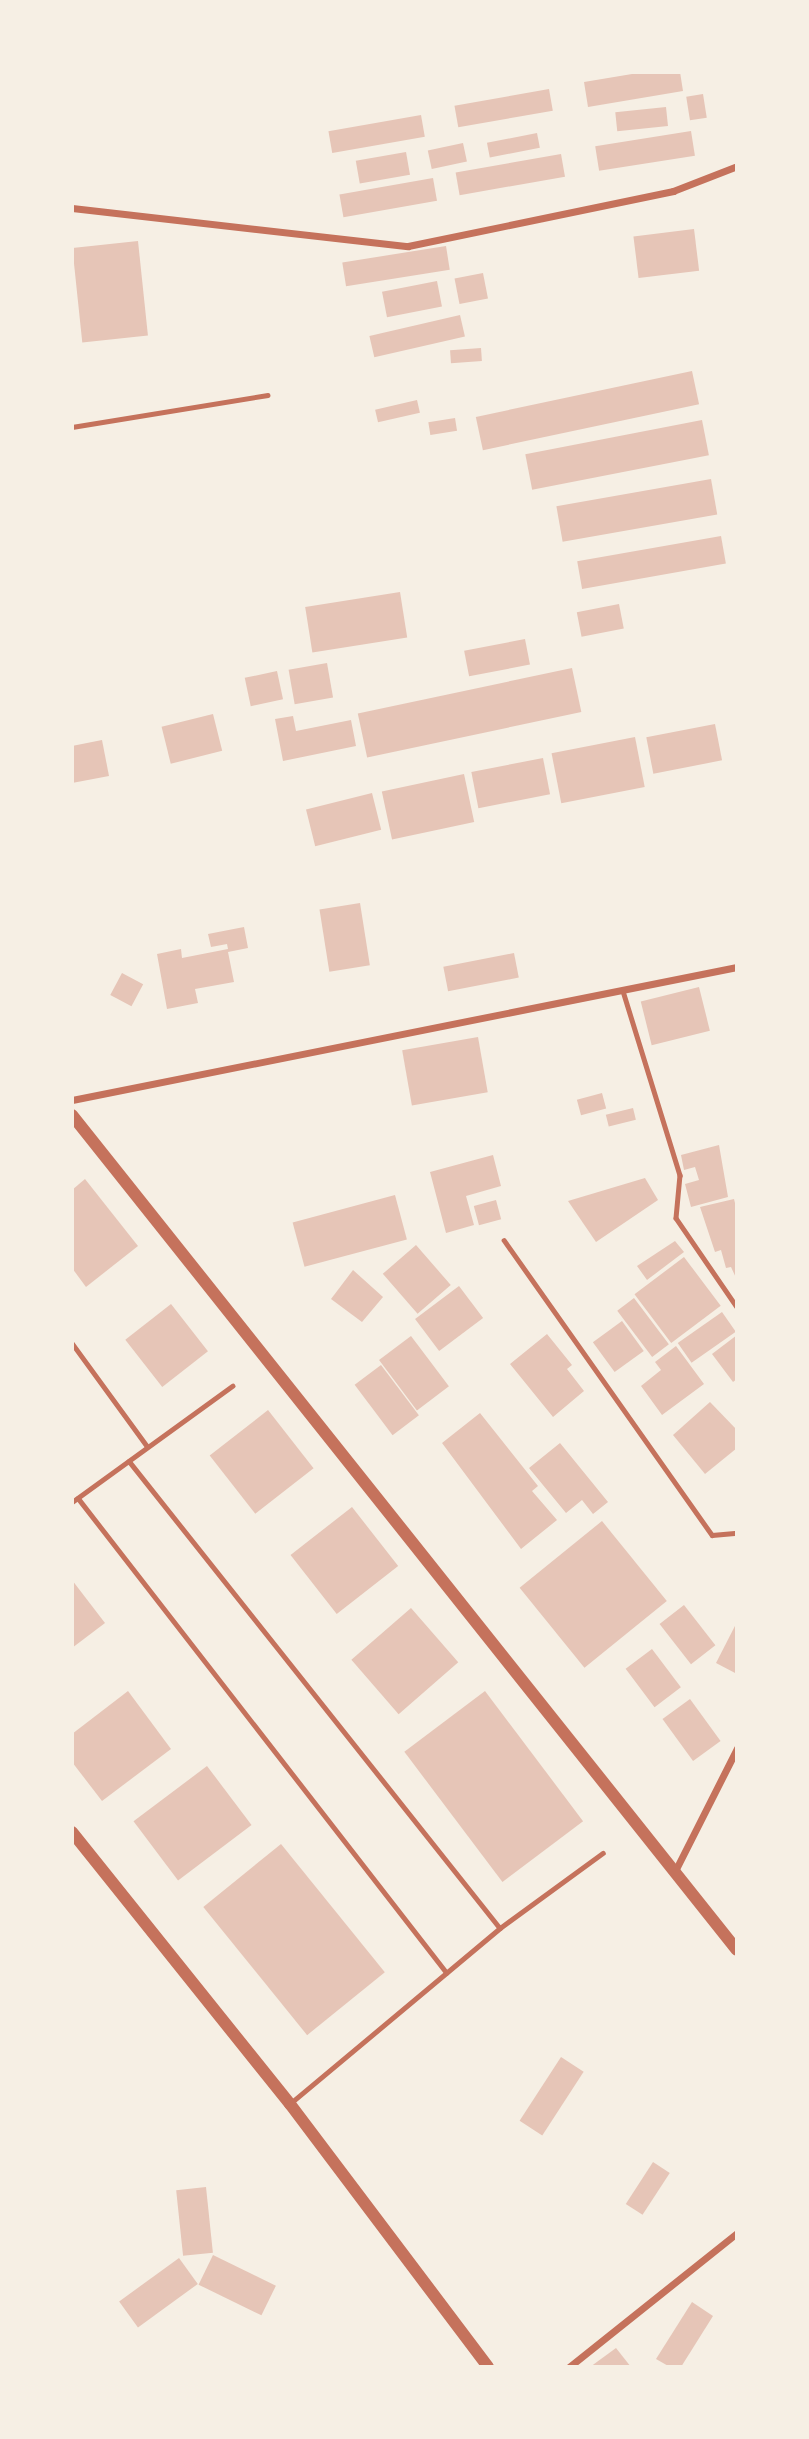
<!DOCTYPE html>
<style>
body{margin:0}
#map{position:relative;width:809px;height:2439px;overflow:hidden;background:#f6efe4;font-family:Georgia,serif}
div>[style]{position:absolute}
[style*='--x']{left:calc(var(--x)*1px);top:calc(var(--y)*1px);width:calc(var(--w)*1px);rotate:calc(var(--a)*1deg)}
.building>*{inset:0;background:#e6c5b7;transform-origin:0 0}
.service>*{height:4.5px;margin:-2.25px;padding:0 2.25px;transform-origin:2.25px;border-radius:2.25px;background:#c5725c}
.minor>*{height:7px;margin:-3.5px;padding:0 3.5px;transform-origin:3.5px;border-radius:3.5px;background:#c5725c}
.tertiary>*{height:12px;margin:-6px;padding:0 6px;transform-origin:6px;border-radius:6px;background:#c5725c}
span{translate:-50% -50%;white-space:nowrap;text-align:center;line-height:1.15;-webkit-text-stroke:6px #f6efe4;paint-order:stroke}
.frame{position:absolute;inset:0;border:74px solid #f6efe4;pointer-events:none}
</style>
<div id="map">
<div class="building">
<div style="clip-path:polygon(644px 72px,680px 72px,683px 91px,588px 107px,584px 82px)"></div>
<div style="left:549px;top:89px;width:22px;height:96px;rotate:80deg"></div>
<div style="left:703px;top:94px;width:24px;height:17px;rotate:81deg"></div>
<div style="left:666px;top:107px;width:19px;height:51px;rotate:84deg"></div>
<div style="left:421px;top:115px;width:22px;height:94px;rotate:80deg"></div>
<div style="left:691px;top:131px;width:25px;height:97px;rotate:81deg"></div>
<div style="left:537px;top:133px;width:15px;height:51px;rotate:79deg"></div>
<div style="left:463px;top:143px;width:19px;height:36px;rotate:78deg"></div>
<div style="left:406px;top:152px;width:23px;height:51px;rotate:80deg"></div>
<div style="left:561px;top:154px;width:23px;height:107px;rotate:80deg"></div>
<div style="left:433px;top:178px;width:23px;height:95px;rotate:80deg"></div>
<div style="left:694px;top:229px;width:42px;height:61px;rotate:83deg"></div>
<div style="left:138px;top:241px;width:95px;height:66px;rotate:84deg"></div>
<div style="left:446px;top:246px;width:24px;height:105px;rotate:81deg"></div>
<div style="left:483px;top:273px;width:26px;height:29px;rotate:79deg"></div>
<div style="left:437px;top:281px;width:26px;height:56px;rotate:79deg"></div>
<div style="left:460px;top:315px;width:22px;height:93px;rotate:77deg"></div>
<div style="left:481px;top:348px;width:13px;height:31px;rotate:86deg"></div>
<div style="left:692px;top:371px;width:34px;height:221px;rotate:78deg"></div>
<div style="left:417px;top:400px;width:13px;height:43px;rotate:77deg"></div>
<div style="left:455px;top:418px;width:13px;height:27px;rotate:81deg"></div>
<div style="left:702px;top:420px;width:36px;height:180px;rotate:79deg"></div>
<div style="left:711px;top:479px;width:36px;height:157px;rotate:80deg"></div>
<div style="left:721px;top:536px;width:28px;height:146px;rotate:80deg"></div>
<div style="left:400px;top:592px;width:46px;height:96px;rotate:81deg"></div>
<div style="left:619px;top:604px;width:25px;height:43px;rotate:79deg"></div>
<div style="left:525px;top:639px;width:26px;height:62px;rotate:79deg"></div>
<div style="left:327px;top:663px;width:35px;height:39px;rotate:80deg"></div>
<div style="left:572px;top:668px;width:45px;height:219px;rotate:78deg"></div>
<div style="left:277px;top:671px;width:29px;height:33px;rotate:78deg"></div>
<div style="left:213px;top:714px;width:38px;height:53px;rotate:76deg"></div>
<div style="clip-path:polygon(293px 716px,296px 731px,351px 720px,356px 746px,283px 761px,275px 719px)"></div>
<div style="left:715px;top:724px;width:37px;height:70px;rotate:79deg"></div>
<div style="left:635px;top:737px;width:51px;height:85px;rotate:79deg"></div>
<div style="clip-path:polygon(102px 740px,109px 776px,72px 783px,72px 746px)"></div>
<div style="left:543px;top:758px;width:37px;height:73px;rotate:79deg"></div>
<div style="left:464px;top:774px;width:49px;height:84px;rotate:78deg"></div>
<div style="left:372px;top:793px;width:38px;height:68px;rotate:76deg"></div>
<div style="left:360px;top:903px;width:63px;height:41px;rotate:81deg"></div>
<div style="clip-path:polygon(244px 927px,248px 948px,228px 952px,234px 982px,195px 989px,198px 1003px,167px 1009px,157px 954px,181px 949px,182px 958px,228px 949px,227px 944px,211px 947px,208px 934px)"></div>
<div style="left:514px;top:953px;width:25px;height:72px;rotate:79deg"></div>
<div style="left:122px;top:973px;width:24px;height:25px;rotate:28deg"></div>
<div style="left:699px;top:987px;width:45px;height:60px;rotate:76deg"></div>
<div style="left:478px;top:1037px;width:56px;height:77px;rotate:80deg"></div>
<div style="left:602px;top:1093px;width:16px;height:26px;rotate:75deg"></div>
<div style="left:633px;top:1108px;width:12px;height:28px;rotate:76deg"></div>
<div style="clip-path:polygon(719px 1145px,728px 1197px,691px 1207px,685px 1184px,699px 1180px,695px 1167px,684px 1170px,681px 1155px)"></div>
<div style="clip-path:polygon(493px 1155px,501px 1186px,466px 1196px,474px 1225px,446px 1233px,430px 1172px)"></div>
<div style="clip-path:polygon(645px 1178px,658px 1200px,596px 1242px,568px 1201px)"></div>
<div style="clip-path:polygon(85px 1179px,138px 1246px,86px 1287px,72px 1268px,72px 1190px)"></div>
<div style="left:395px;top:1195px;width:46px;height:106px;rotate:75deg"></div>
<div style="clip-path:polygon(734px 1199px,737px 1211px,737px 1280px,731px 1267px,726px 1268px,721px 1250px,715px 1252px,700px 1207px)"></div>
<div style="left:496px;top:1200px;width:20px;height:23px;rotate:75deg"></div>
<div style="clip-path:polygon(675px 1241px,684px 1252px,647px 1280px,637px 1266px)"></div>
<div style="left:416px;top:1245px;width:53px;height:44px;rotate:49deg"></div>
<div style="left:684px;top:1257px;width:61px;height:62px;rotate:53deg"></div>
<div style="clip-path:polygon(353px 1270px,383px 1297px,362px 1322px,331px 1299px)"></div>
<div style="left:459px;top:1286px;width:40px;height:55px;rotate:53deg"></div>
<div style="left:634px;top:1298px;width:58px;height:21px;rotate:53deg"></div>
<div style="left:171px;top:1304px;width:60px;height:58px;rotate:52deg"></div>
<div style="left:722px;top:1312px;width:24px;height:54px;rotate:55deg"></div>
<div style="left:622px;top:1321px;width:37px;height:36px;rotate:54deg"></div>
<div style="clip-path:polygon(547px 1334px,572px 1365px,567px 1369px,584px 1391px,553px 1417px,510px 1364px)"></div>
<div style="clip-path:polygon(737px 1335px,737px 1379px,733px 1382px,712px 1354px)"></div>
<div style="left:411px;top:1336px;width:63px;height:40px;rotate:53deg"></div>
<div style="clip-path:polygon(676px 1346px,704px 1384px,662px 1415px,641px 1386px,661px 1370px,655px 1362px)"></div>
<div style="left:381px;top:1365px;width:63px;height:33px;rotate:53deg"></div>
<div style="clip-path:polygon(710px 1402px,737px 1430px,737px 1448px,705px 1474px,673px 1435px)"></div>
<div style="left:268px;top:1410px;width:74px;height:74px;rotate:52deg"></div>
<div style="clip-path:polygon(480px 1413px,538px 1486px,532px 1491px,557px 1520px,521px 1549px,442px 1443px)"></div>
<div style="clip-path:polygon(560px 1443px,608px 1502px,593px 1514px,582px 1500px,566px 1513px,529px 1468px)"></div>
<div style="left:352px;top:1507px;width:75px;height:78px;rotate:52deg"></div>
<div style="left:602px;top:1521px;width:103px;height:106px;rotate:51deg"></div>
<div style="clip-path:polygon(72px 1580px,105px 1623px,72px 1648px)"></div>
<div style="left:684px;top:1605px;width:51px;height:31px;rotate:52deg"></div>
<div style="left:411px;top:1608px;width:72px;height:79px;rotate:49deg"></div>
<div style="clip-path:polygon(737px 1622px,737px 1674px,716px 1663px)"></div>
<div style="left:652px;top:1649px;width:48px;height:33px;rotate:53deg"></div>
<div style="clip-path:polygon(128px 1691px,171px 1749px,102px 1801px,72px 1762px,72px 1734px)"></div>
<div style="left:485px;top:1691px;width:163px;height:101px;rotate:53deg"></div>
<div style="left:690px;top:1699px;width:52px;height:34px;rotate:54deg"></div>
<div style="left:207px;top:1766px;width:74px;height:92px;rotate:53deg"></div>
<div style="left:281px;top:1844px;width:165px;height:100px;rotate:51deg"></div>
<div style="left:561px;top:2057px;width:27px;height:76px;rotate:33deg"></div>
<div style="left:653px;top:2162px;width:20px;height:50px;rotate:33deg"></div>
<div style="left:206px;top:2187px;width:66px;height:30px;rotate:84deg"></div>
<div style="left:213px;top:2255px;width:70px;height:33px;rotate:26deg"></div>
<div style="left:179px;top:2258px;width:32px;height:74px;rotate:54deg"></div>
<div style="clip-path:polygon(692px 2302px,713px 2316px,681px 2367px,670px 2367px,656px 2359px)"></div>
<div style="clip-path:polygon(616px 2348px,631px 2367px,590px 2367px)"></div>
</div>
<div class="service">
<div style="--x:72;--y:427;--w:198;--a:-9.3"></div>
<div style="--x:623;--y:991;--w:193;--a:72.8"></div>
<div style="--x:680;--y:1175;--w:43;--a:95.3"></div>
<div style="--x:676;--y:1218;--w:108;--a:55.6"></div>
<div style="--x:504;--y:1240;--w:361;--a:54.8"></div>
<div style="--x:712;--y:1535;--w:25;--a:-5"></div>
<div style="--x:72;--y:1343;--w:127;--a:53.9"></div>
<div style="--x:129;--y:1461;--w:596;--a:51.54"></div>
<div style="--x:78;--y:1498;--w:601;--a:52.16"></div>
<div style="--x:72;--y:1502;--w:198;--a:-35.9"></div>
<div style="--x:292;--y:2102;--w:271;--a:-39.9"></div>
<div style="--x:500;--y:1928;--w:127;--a:-36.1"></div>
</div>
<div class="minor">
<div style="--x:72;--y:208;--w:338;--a:6.5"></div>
<div style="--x:408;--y:246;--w:271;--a:-11.7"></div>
<div style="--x:673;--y:191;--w:69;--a:-21.3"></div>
<div style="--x:72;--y:1100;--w:678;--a:-11.31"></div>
<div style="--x:675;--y:1871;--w:138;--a:-63.2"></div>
<div style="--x:569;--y:2367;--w:215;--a:-38.6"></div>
</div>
<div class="tertiary">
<div style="--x:72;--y:1115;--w:1067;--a:51.47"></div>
<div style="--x:72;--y:1832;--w:349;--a:51.3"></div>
<div style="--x:290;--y:2104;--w:329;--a:53"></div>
</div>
<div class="frame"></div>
</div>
